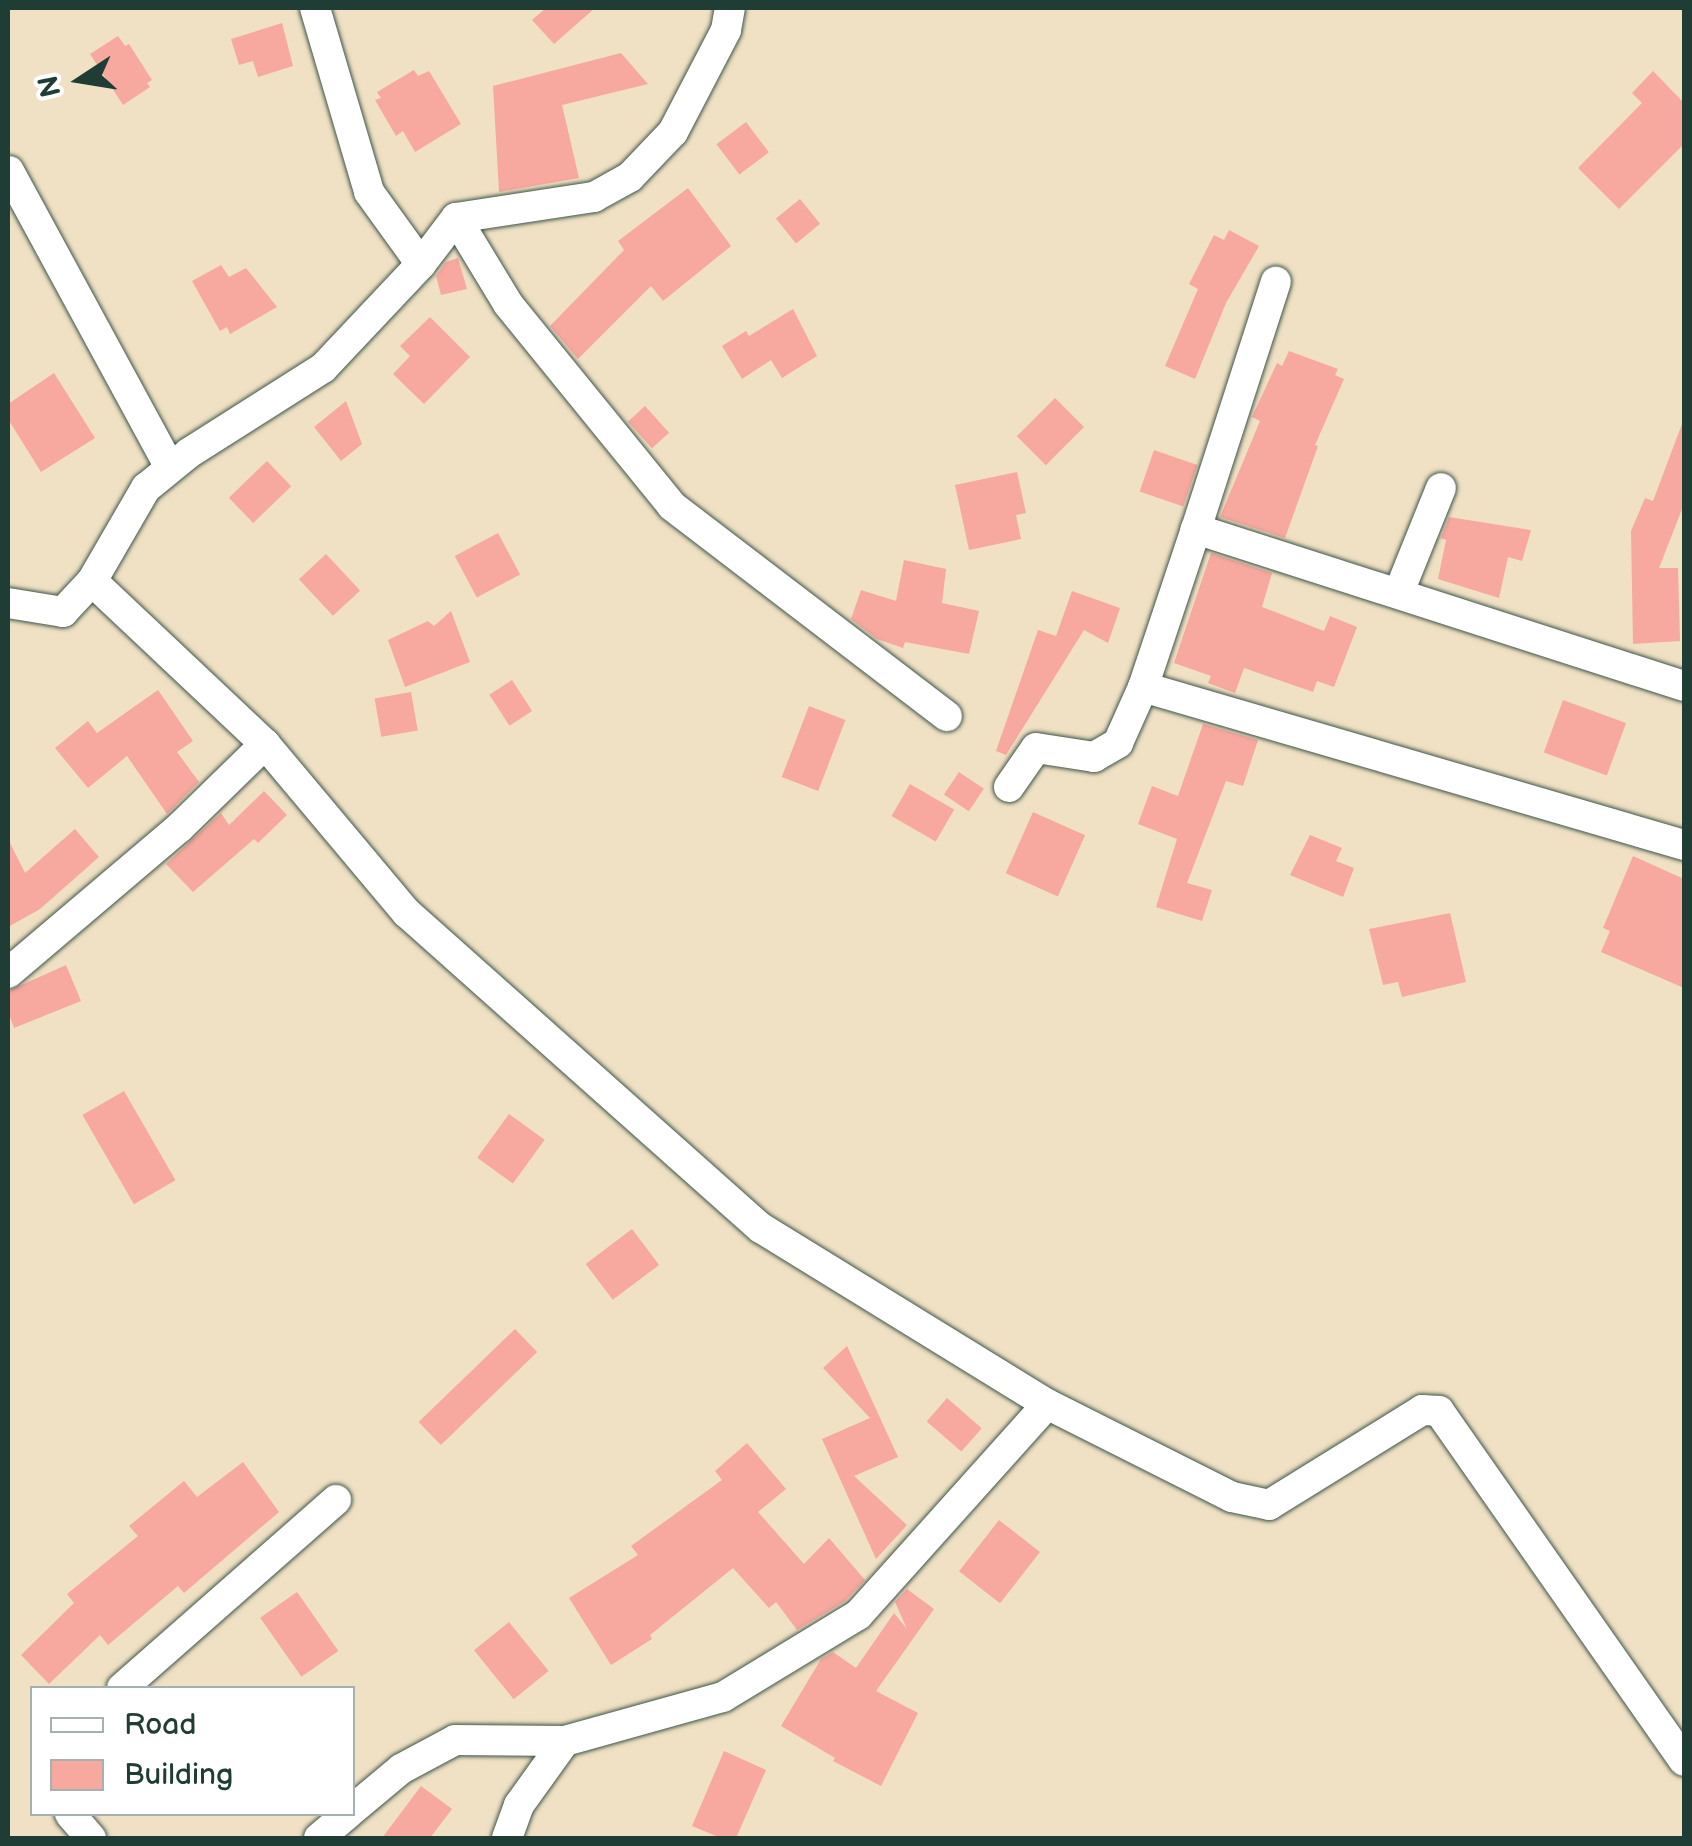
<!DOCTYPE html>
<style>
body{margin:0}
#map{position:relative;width:1692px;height:1846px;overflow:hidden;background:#f1e1c4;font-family:"Balsamiq Sans",sans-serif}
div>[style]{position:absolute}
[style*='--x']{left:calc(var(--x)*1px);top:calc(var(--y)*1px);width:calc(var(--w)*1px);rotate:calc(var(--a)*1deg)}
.building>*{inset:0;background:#f7a89f;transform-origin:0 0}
.roads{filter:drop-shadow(0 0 2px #3e564a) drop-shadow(0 0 2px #3e564a)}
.minor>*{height:30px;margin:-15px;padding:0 15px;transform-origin:15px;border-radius:15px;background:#fff}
span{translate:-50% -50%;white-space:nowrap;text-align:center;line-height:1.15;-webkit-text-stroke:8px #fff;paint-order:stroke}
.frame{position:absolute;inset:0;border:10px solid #1f3d34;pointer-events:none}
.legend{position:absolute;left:30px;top:1686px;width:325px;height:130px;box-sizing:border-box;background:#fff;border:2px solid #a5b1ae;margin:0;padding:12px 18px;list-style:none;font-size:30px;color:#1f3d34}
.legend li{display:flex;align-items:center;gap:20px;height:50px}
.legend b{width:50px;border:2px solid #a5b1ae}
.north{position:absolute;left:30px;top:30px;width:100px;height:100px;-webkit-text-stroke:8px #fff;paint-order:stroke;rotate:258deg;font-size:28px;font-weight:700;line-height:40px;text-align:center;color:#1f3d34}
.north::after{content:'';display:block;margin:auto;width:35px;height:45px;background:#1f3d34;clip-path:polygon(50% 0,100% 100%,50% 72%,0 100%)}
</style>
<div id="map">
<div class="building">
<div style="clip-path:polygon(546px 8px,595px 8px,554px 44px,532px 20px)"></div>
<div style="clip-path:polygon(282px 23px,293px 66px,258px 77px,253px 61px,239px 65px,231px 39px)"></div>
<div style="clip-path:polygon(118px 36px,125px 46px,129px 44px,152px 80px,147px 83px,150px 87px,123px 105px,90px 54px)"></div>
<div style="clip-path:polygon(621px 53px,648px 84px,562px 105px,579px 178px,499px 192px,493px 86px)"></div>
<div style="clip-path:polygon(414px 70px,418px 76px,429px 71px,461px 124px,415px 152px,403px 131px,396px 136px,375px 100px,381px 98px,377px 92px)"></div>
<div style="clip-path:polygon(1653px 71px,1684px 103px,1684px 144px,1619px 209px,1578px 168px,1642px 103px,1632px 93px)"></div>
<div style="left:746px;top:122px;width:38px;height:37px;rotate:53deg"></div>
<div style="clip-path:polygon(688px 188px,731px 246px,663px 301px,651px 286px,578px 359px,550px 326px,624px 250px,618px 241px)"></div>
<div style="left:800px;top:199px;width:32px;height:31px;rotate:51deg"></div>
<div style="clip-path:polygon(1229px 230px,1259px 246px,1226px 303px,1195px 379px,1165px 366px,1198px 289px,1189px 284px,1214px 235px,1224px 240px)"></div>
<div style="clip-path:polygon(458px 258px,467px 289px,441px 295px,436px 276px,446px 262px)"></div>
<div style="clip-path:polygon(221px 265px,229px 277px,246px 268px,277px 307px,230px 334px,227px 327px,220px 331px,192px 281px)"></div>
<div style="clip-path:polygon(793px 309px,817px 356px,782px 378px,771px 360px,742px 379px,722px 346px,746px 331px,749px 336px)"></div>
<div style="clip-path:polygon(430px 317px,470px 357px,424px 404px,393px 374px,410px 356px,400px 346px)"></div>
<div style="clip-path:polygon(1289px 351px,1338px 369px,1335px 375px,1344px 379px,1315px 445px,1318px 446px,1285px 538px,1220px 517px,1260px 421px,1252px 417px,1277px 363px,1282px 366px)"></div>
<div style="clip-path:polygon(54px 373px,95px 438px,41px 472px,8px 419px,8px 404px)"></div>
<div style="left:1055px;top:398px;width:41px;height:54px;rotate:45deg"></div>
<div style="clip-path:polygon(346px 401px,362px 444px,341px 461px,314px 427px)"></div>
<div style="left:645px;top:406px;width:36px;height:23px;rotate:48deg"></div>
<div style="clip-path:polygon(1682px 424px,1684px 504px,1659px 568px,1678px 568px,1680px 641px,1633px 644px,1631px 531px,1645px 498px,1653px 501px)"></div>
<div style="left:1154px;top:450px;width:46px;height:44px;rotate:19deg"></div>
<div style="left:267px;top:461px;width:35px;height:53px;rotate:46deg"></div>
<div style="clip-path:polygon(1017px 472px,1026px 513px,1016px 515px,1021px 539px,969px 550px,955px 485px)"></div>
<div style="clip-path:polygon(1449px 517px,1531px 530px,1522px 561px,1508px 557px,1499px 598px,1438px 579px,1446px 540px,1441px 538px)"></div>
<div style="left:498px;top:533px;width:47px;height:49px;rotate:62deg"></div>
<div style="clip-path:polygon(1211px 553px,1272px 573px,1262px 607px,1324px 631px,1330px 616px,1357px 627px,1334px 687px,1317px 681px,1313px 692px,1244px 668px,1235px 693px,1208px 683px,1211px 676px,1174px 663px)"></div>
<div style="left:326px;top:554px;width:50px;height:37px;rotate:47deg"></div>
<div style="clip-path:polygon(904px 560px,946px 569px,942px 603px,979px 611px,969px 654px,905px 642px,903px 648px,877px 639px,851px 619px,861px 590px,896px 601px)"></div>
<div style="clip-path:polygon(1072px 591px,1120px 608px,1108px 643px,1084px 630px,1006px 755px,996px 751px,1038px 630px,1056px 636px)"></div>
<div style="clip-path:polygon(451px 611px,470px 662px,405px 687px,388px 640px,428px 621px,434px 626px)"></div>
<div style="left:512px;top:680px;width:37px;height:27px;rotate:57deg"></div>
<div style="clip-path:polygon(158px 690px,193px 741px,177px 752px,199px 782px,167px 814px,127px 756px,88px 788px,55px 748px,88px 721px,97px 733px)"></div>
<div style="left:411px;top:692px;width:39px;height:37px;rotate:80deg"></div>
<div style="left:1563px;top:700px;width:67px;height:56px;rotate:20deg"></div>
<div style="left:809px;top:706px;width:39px;height:76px;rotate:21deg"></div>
<div style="clip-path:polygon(1203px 724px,1258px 740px,1243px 786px,1226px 781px,1187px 883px,1212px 890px,1202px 921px,1156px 907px,1177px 839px,1138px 824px,1152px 786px,1178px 796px)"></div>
<div style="left:959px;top:772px;width:30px;height:27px;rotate:34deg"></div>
<div style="left:910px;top:784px;width:51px;height:37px;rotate:30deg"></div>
<div style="clip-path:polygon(264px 791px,287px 815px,258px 843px,254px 839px,193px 892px,166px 864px,221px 813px,229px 825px)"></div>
<div style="left:1033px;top:812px;width:57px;height:67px;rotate:24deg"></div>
<div style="clip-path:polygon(75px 829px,99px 857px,40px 909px,8px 927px,8px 839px,25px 873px)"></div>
<div style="clip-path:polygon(1310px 835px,1342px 848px,1336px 861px,1354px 868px,1343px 897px,1290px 875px)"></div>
<div style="clip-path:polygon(1633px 856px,1684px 879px,1684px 988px,1601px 952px,1610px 931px,1603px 928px)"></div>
<div style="clip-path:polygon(1450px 913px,1466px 982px,1402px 997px,1398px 982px,1383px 985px,1369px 929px)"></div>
<div style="clip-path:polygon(66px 965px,81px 1001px,14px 1028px,8px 1011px,8px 991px)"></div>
<div style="left:124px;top:1091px;width:103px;height:48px;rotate:60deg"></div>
<div style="left:509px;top:1114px;width:44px;height:54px;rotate:36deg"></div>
<div style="left:632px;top:1229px;width:45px;height:58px;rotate:53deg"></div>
<div style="left:515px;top:1329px;width:32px;height:134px;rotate:46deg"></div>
<div style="clip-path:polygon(847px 1346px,898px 1457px,854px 1476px,907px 1525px,876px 1559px,822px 1439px,870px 1418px,823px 1368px)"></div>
<div style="left:947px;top:1398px;width:46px;height:31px;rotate:41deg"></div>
<div style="clip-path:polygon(747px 1443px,786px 1489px,758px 1512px,804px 1564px,829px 1538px,865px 1580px,845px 1601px,797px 1630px,776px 1602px,769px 1608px,733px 1568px,650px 1635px,652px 1639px,611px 1665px,569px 1598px,638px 1555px,631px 1546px,722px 1480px,715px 1471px)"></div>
<div style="clip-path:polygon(243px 1462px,279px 1512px,184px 1593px,178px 1586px,108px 1645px,100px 1635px,49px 1684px,21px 1655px,74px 1603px,67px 1594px,138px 1536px,129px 1526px,184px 1481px,197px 1497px)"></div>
<div style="left:999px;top:1520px;width:52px;height:65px;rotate:38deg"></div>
<div style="clip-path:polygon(907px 1589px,934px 1609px,876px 1691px,918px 1713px,881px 1786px,833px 1761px,835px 1758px,781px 1726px,821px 1659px,833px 1652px,856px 1668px,894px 1613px,907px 1629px,895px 1602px)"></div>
<div style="left:297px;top:1592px;width:72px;height:45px;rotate:55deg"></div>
<div style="left:509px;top:1622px;width:63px;height:45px;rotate:51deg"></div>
<div style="clip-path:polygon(724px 1751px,766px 1770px,736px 1838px,721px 1838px,692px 1826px)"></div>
<div style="clip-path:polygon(421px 1786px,452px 1809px,430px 1838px,382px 1838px)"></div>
</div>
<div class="roads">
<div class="minor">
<div style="--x:315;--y:8;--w:192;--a:73.6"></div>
<div style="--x:369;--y:192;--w:89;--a:54.2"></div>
<div style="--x:9;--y:171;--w:337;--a:61.5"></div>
<div style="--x:456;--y:218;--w:100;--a:58.8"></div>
<div style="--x:508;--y:304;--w:260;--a:50.9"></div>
<div style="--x:672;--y:506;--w:346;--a:37.4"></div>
<div style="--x:1196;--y:529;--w:260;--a:-72.1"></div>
<div style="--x:92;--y:581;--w:238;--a:43.3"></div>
<div style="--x:265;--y:744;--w:221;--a:50"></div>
<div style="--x:407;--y:913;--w:474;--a:41.7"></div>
<div style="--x:761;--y:1228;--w:336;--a:31.6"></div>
<div style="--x:1047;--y:1404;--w:207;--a:26.7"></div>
<div style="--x:1232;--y:1497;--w:38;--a:12"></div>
<div style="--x:1269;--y:1505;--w:180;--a:-31.8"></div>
<div style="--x:1422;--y:1410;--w:17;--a:3"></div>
<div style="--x:1439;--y:1411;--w:427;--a:55"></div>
<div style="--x:1399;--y:592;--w:112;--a:-68"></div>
<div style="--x:8;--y:603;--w:56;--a:9.3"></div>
<div style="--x:63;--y:612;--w:42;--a:-46.9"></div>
<div style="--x:92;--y:581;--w:108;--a:-59.9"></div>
<div style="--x:146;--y:488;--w:55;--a:-39.1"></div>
<div style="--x:189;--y:453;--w:159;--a:-32.4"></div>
<div style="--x:323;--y:368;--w:143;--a:-46.7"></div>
<div style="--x:421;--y:264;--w:58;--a:-52.7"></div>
<div style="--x:456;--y:218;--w:140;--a:-8.7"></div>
<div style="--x:594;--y:197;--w:41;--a:-29.1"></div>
<div style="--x:630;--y:177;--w:62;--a:-46.3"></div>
<div style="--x:673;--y:132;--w:115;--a:-62.5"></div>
<div style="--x:726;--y:30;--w:22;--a:-80"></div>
<div style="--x:1684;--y:686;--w:513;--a:-162.17"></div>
<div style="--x:1196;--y:529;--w:167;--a:108.5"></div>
<div style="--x:1143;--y:687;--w:564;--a:16.28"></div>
<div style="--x:1009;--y:787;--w:47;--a:-55.3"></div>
<div style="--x:1036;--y:748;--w:59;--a:8.8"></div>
<div style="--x:1094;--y:757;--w:28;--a:-30"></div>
<div style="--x:1118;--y:743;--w:61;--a:-65.9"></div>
<div style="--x:8;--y:973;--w:224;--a:-40.3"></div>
<div style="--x:179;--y:828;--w:120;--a:-44.3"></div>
<div style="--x:122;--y:1688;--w:285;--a:-41.3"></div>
<div style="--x:352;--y:1810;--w:64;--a:-39.9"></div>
<div style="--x:401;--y:1769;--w:61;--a:-28.2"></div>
<div style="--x:455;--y:1740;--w:110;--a:0.5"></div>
<div style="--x:70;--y:1814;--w:32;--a:49"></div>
<div style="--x:319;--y:1838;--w:38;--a:-40"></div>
<div style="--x:507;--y:1838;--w:35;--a:-70"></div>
<div style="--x:519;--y:1805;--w:79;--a:-54.3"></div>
<div style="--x:565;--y:1741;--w:164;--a:-15.6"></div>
<div style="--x:723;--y:1697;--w:158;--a:-31.3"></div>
<div style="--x:858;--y:1615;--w:283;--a:-48.1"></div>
</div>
</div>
<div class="frame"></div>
<ul class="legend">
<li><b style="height:12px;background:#fff"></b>Road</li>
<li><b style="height:28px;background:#f7a89f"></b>Building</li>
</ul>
<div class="north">N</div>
</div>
